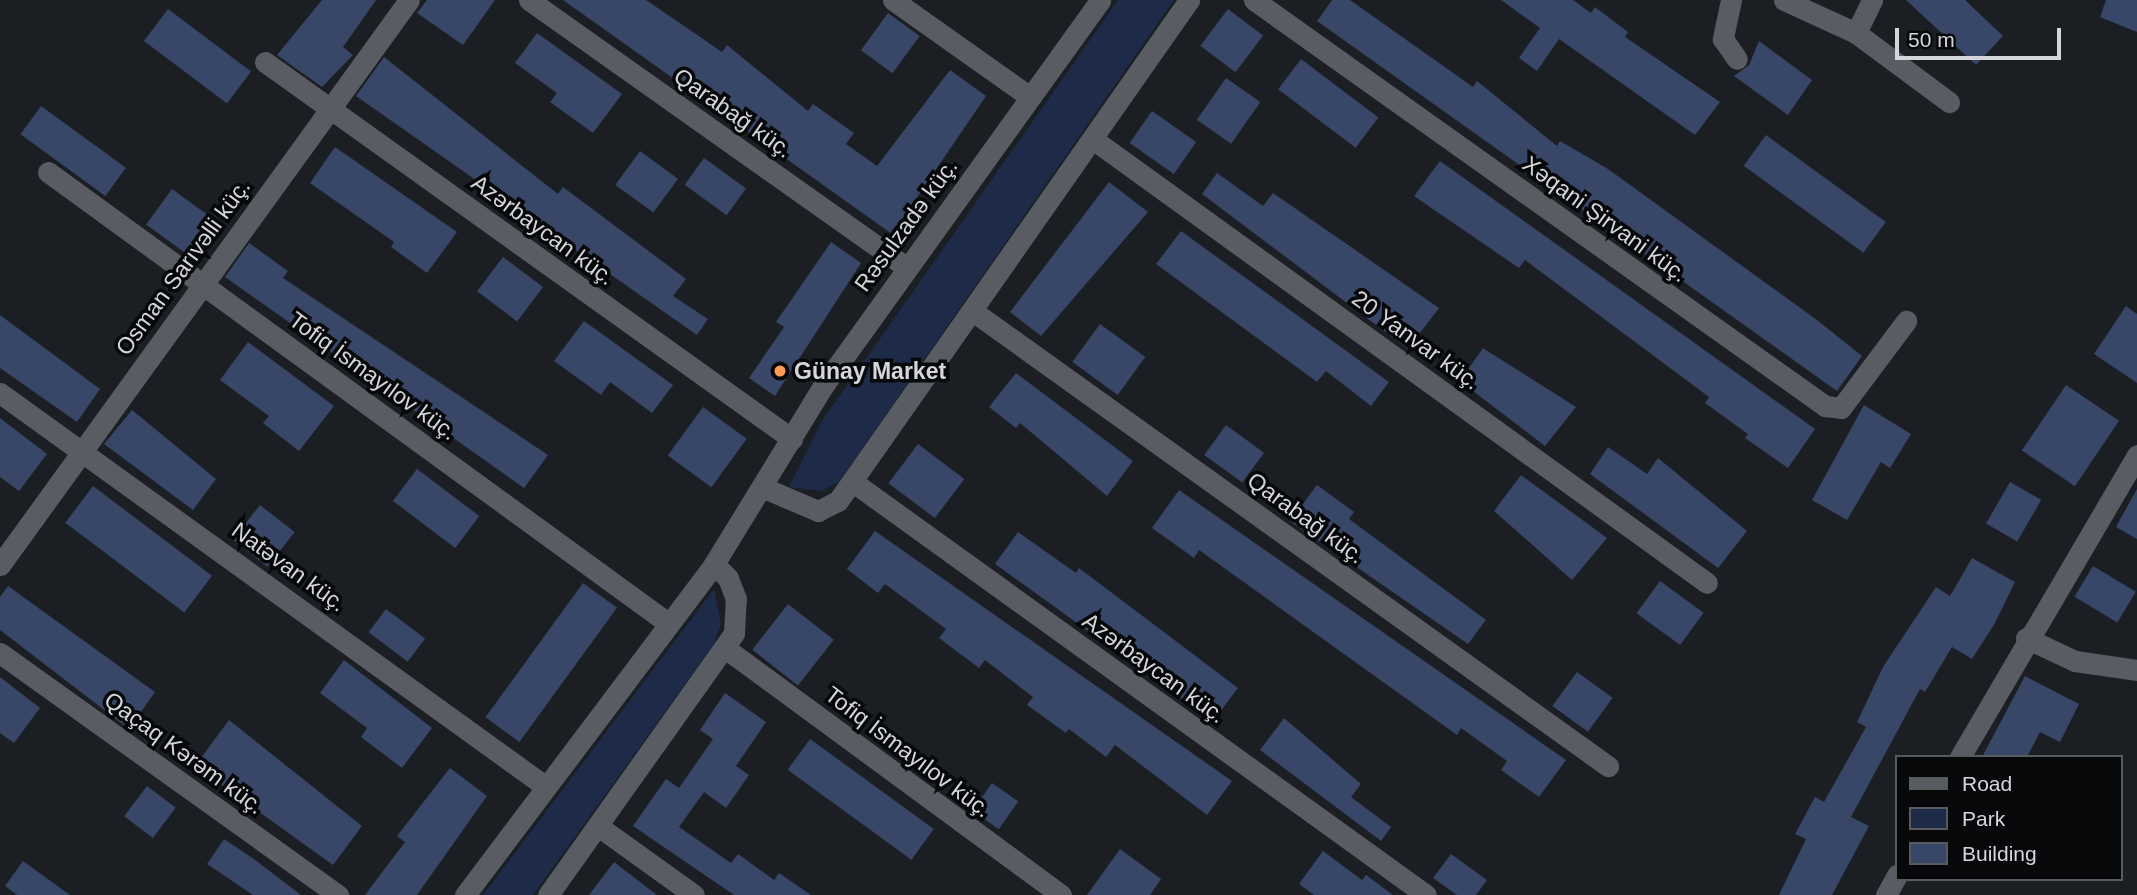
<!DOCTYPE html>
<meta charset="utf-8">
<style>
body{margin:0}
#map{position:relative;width:2137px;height:895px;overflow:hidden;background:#1b1e23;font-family:Helvetica,sans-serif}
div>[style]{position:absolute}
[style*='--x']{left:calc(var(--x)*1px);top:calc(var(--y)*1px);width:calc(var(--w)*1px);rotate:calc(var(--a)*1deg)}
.green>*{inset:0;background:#1e2b48}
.building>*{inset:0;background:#384667;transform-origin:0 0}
.minor>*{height:21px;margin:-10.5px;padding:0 10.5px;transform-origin:10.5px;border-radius:10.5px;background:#595c62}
.dots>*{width:19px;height:19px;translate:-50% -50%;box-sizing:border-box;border:4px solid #07080a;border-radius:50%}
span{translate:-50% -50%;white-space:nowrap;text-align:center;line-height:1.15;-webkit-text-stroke:7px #07080a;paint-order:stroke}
.street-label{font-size:23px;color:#d4d6da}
.poi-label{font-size:23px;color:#d4d6da;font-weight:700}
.left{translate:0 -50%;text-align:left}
.legend{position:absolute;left:1895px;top:755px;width:228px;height:126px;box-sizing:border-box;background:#07080a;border:2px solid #595a5d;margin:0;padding:9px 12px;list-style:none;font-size:21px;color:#d4d6da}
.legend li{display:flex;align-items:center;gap:14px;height:35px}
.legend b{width:35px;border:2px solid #595a5d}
.scale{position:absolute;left:1895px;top:28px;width:166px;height:32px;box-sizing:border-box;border:4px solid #d4d6da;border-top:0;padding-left:9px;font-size:21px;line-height:24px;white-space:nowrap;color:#d4d6da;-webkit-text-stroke:5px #07080a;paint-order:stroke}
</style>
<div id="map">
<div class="green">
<div style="clip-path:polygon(1118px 0,1174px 0,839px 482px,821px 491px,789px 487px,820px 424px)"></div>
<div style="clip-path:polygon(714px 589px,721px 624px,714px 644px,533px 895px,483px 895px)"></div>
</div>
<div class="building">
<div style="clip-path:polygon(322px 0,376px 0,343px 47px,353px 55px,322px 87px,277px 55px)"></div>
<div style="clip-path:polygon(427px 0,495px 0,463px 45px,417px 13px)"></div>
<div style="clip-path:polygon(563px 0,646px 0,722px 52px,727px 45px,808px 111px,813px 104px,854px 133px,846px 144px,877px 166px,950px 70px,986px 96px,892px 234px)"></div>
<div style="clip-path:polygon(1332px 0,1350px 0,1473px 87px,1477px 81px,1557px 146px,1560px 141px,1608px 169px,1817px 320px,1862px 356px,1837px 391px,1317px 21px)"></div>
<div style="clip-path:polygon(1501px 0,1573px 0,1591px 13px,1595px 7px,1628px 32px,1625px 37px,1720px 102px,1695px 135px,1559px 39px,1537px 71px,1519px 58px,1540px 28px)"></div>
<div style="clip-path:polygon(1906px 0,1965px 0,2003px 36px,1976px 65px)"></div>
<div style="clip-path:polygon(2106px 0,2137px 0,2137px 32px,2100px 17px)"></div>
<div style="left:168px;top:9px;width:104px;height:40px;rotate:37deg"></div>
<div style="left:1228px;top:9px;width:44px;height:46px;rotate:37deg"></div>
<div style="left:888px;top:13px;width:39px;height:46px;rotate:36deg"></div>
<div style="clip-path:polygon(537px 33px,622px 94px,593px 133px,550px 102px,557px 93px,515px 63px)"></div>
<div style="clip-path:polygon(1759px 41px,1812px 80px,1788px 115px,1734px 76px,1749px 65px)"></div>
<div style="clip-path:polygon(384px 57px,558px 194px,563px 187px,686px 279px,673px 296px,708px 319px,697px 335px,356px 96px)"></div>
<div style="left:1301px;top:59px;width:97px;height:38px;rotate:37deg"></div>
<div style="left:1226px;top:78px;width:42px;height:51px;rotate:35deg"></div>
<div style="left:41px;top:106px;width:105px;height:35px;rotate:36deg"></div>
<div style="left:1152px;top:111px;width:54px;height:39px;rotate:35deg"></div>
<div style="left:1766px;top:135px;width:148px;height:38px;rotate:36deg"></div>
<div style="clip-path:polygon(335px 147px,457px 232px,427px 273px,391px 247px,394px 242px,310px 183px)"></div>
<div style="left:640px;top:151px;width:47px;height:42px;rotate:36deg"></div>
<div style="left:704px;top:158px;width:52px;height:33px;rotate:36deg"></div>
<div style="clip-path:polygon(1440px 161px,1815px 429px,1788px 468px,1745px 438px,1748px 434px,1705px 403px,1709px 397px,1525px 260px,1519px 268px,1414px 196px)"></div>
<div style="clip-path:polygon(1217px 173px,1263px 206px,1273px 193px,1439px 308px,1408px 349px,1202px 194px)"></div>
<div style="clip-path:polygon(1109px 182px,1148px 212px,1041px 336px,1010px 312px)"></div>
<div style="left:172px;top:189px;width:57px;height:44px;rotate:36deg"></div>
<div style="clip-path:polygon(1181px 231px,1389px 382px,1371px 406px,1326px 371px,1317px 382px,1156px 264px)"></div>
<div style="clip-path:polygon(831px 242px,861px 263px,775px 396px,749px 378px,784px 327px,776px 322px)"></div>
<div style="clip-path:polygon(249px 243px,288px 271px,283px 278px,548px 455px,524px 488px,225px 277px)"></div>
<div style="left:503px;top:257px;width:50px;height:43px;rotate:37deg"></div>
<div style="clip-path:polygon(2126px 306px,2137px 314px,2137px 383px,2094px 354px)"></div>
<div style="clip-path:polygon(0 315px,100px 389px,77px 422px,0 368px)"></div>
<div style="clip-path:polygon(584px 321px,673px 385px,652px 413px,610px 382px,601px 395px,554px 361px)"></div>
<div style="left:1100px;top:324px;width:56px;height:47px;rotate:36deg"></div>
<div style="clip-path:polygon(248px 342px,334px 406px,299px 451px,263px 423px,269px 416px,220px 380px)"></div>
<div style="clip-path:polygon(1483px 348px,1576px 407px,1545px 446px,1460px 381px)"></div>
<div style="clip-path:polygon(1016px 373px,1133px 461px,1107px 496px,1020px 423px,1016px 428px,989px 407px)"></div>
<div style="left:2066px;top:385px;width:64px;height:79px;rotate:34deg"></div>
<div style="clip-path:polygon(1864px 405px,1911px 434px,1890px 468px,1881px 462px,1847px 520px,1812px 500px)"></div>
<div style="left:703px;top:407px;width:54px;height:60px;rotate:36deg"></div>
<div style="clip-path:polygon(132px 410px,216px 479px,193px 510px,104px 444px)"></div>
<div style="clip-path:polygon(0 418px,47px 454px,19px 491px,0 477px)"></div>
<div style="left:1226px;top:425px;width:47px;height:37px;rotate:36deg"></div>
<div style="left:918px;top:444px;width:58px;height:49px;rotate:37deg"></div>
<div style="clip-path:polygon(1608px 447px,1647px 474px,1658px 458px,1747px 531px,1718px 568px,1590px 474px)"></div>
<div style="left:417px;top:469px;width:78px;height:40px;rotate:37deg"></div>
<div style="clip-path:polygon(1521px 475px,1607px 538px,1572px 580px,1494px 511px)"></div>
<div style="left:2010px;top:482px;width:36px;height:48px;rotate:30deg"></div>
<div style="clip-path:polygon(1317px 485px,1354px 512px,1349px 519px,1486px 620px,1468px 644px,1290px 521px)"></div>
<div style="left:93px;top:486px;width:149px;height:46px;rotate:37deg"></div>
<div style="clip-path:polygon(2137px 489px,2137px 539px,2116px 527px)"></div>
<div style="clip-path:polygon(1179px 490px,1566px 760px,1539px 797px,1501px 770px,1507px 761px,1461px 728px,1457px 735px,1199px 550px,1194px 558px,1152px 528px)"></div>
<div style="left:260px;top:505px;width:44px;height:44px;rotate:38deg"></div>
<div style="clip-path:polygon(875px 531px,1232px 781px,1207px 815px,1115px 745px,1106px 757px,1069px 729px,1066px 733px,1027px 705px,1033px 697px,985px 660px,979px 668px,939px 638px,946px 629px,885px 584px,878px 593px,847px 569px)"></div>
<div style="clip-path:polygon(1018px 532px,1076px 573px,1079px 568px,1238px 688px,1213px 721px,995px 564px)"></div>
<div style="clip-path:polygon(1972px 558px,2015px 582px,1995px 623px,1972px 659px,1952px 647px,1925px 692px,1920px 689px,1851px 817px,1869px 826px,1832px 895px,1779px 895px,1806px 839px,1795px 834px,1815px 797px,1824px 802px,1866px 727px,1857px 722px,1883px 667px,1936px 587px,1950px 596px)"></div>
<div style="left:2093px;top:566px;width:50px;height:36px;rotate:31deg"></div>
<div style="left:1660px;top:581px;width:54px;height:40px;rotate:36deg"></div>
<div style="left:583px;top:583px;width:42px;height:166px;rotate:36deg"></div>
<div style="clip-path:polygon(8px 586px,155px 692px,129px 729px,0 630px,0 597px)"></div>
<div style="left:788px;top:604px;width:58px;height:58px;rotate:38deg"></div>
<div style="left:386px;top:609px;width:49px;height:29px;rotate:37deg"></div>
<div style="clip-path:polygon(344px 660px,432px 728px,402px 768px,361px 737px,367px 728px,320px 693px)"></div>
<div style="left:1577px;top:672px;width:44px;height:42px;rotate:36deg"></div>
<div style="clip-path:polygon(2025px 676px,2079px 704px,2060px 742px,2040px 732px,2027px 757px,1982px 757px)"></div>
<div style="clip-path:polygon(0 677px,40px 708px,14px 743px,0 733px)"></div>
<div style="clip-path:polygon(725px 693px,766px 722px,736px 766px,749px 775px,726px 808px,704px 792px,679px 827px,731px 863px,738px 854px,774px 880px,779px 873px,811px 895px,734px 895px,633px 826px,666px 779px,679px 788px,713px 739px,700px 730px)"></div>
<div style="clip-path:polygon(1284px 718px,1361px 784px,1351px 797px,1391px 827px,1381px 841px,1260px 750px)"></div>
<div style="clip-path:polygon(229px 720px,362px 826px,333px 865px,195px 766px)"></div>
<div style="left:810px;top:739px;width:153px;height:38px;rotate:36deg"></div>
<div style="clip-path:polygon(450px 768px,487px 796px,417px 895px,365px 895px,405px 842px,397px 836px)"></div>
<div style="left:992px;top:783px;width:32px;height:34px;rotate:35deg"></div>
<div style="left:147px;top:786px;width:36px;height:38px;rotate:37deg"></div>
<div style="clip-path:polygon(224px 839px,254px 859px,301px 895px,253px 895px,207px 864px)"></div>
<div style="clip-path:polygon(1120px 849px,1161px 879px,1150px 895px,1087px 895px)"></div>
<div style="clip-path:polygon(1323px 851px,1362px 880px,1366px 875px,1393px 895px,1314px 895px,1299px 884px)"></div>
<div style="clip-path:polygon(1451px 854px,1487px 880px,1476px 895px,1457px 895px,1433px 878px)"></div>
<div style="clip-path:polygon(23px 861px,70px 895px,17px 895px,5px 886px)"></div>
<div style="clip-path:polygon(614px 862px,657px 895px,589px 895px)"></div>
</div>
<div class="minor">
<div style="--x:529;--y:0;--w:463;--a:35.3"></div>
<div style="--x:893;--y:0;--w:168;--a:35.3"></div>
<div style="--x:1254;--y:0;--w:701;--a:35.41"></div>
<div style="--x:1825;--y:406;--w:16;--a:7"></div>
<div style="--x:1841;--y:408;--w:109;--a:-53.2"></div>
<div style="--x:1731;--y:0;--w:40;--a:102"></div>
<div style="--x:1723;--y:39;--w:24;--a:55"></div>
<div style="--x:1784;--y:0;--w:79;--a:24.6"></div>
<div style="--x:1856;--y:33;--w:116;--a:36.6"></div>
<div style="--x:1856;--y:33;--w:37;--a:-64"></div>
<div style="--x:265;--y:62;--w:648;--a:35.58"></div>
<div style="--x:1094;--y:140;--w:756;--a:35.85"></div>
<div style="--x:48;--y:172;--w:767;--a:36.03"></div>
<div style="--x:974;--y:312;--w:780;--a:35.61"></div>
<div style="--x:0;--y:393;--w:672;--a:35.8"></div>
<div style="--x:853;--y:482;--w:706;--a:35.78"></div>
<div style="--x:764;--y:488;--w:59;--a:23.1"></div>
<div style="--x:818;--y:511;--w:22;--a:-27"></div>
<div style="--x:838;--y:501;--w:612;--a:-54.98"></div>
<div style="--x:0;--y:565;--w:697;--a:-54.1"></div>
<div style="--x:2026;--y:638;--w:54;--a:25.1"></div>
<div style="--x:2075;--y:661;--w:63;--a:8.3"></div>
<div style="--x:725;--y:648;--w:417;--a:36.3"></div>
<div style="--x:0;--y:653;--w:416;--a:35.6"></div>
<div style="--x:1960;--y:757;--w:350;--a:-59.6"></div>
<div style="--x:598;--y:826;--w:118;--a:35.7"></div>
<div style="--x:465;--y:895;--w:414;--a:-53"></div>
<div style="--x:714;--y:564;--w:209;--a:-58.5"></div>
<div style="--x:823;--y:386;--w:475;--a:-54.3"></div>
<div style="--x:548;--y:895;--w:321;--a:-54.6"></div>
<div style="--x:734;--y:633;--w:34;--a:-87"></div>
<div style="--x:736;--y:599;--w:22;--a:-111"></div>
<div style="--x:728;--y:578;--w:20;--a:-135"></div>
<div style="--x:1886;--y:895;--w:23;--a:-61"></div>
</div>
<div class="dots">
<div style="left:780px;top:371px;background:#fc9d54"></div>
</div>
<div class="street-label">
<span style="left:733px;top:113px;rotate:35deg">Qarabağ küç.</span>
<span style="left:1605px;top:219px;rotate:36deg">Xəqani Şirvani küç.</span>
<span style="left:906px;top:225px;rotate:-54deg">Rəsulzadə küç.</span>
<span style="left:543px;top:230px;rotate:36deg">Azərbaycan küç.</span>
<span style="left:183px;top:267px;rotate:-54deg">Osman Sarıvəlli küç.</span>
<span style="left:1416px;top:340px;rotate:36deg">20 Yanvar küç.</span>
<span style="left:373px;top:376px;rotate:36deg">Tofiq İsmayılov küç.</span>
<span style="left:1306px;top:518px;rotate:36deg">Qarabağ küç.</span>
<span style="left:289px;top:567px;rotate:36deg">Natəvan küç.</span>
<span style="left:1154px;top:668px;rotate:36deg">Azərbaycan küç.</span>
<span style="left:908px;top:752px;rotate:37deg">Tofiq İsmayılov küç.</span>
<span style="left:184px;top:753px;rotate:36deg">Qaçaq Kərəm küç.</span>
</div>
<div class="poi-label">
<span class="left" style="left:794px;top:371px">Günay Market</span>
</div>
<ul class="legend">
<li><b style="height:9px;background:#595c62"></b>Road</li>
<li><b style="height:19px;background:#1e2b48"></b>Park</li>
<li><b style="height:19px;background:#384667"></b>Building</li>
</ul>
<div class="scale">50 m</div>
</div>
